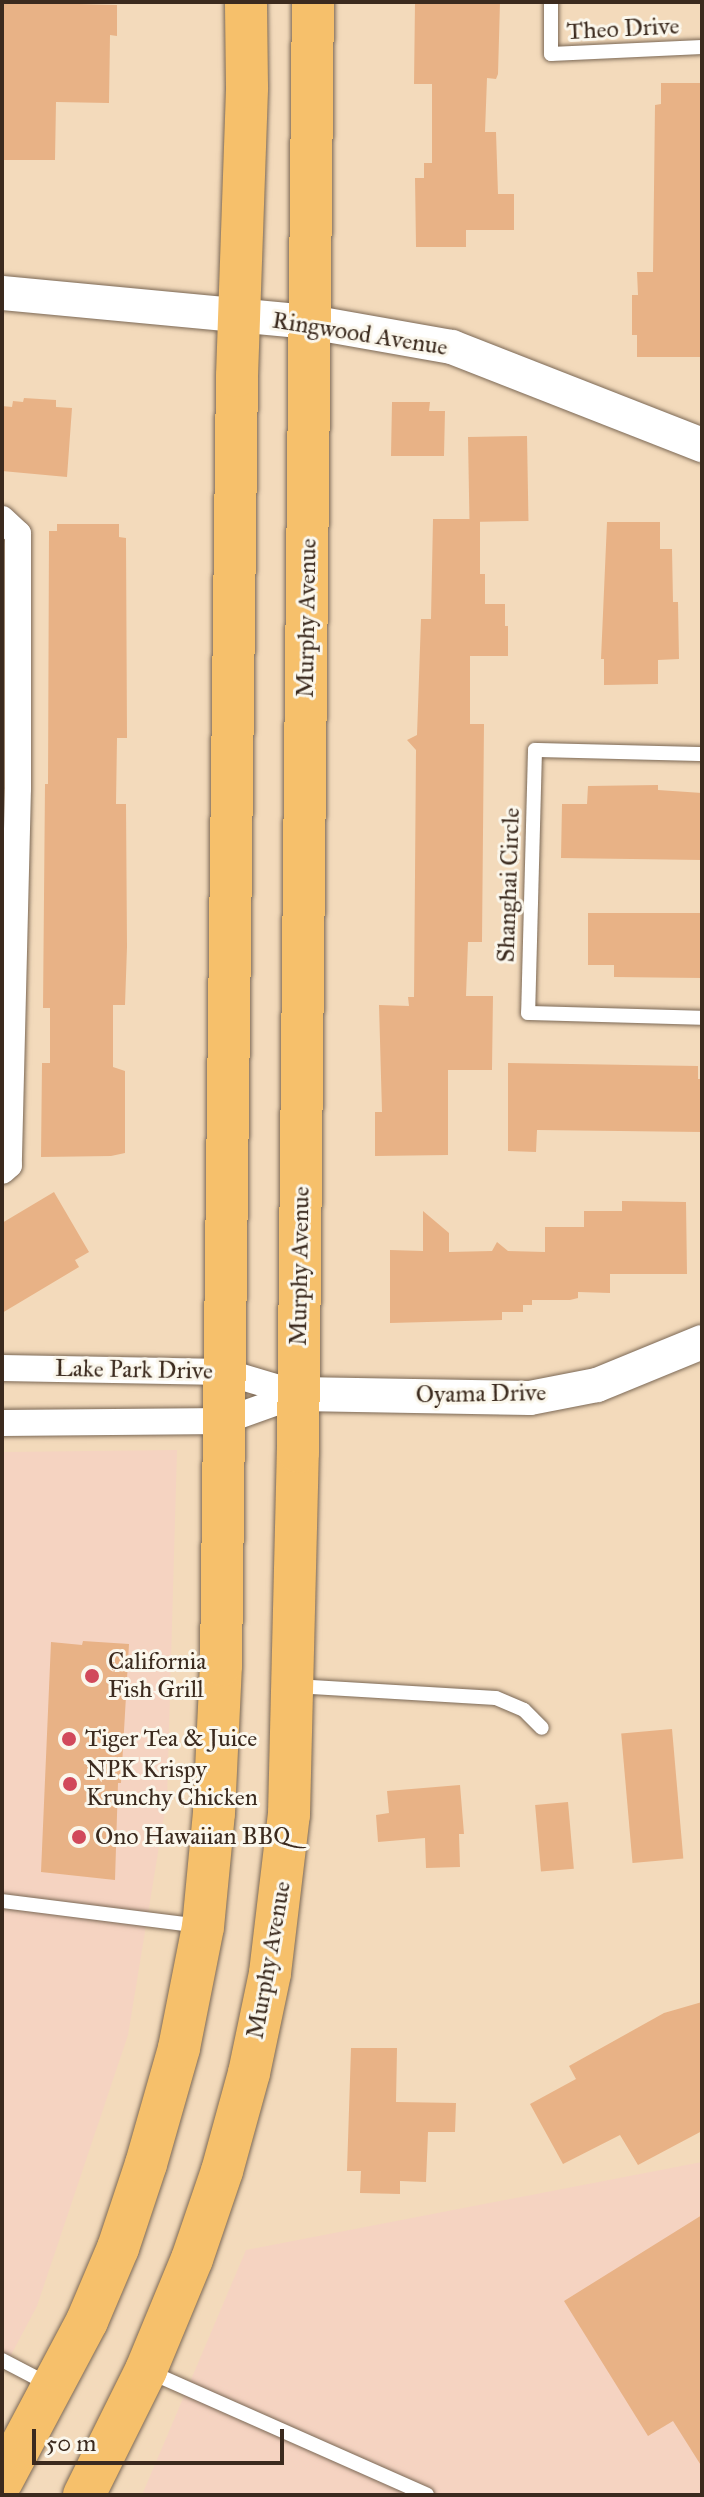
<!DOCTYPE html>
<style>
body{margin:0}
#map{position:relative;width:704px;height:2497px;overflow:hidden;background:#f3dabb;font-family:"IM FELL Great Primer",serif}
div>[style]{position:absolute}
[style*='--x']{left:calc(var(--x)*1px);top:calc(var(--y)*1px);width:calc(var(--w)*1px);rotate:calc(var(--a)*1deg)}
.built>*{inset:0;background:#f5d3c1}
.building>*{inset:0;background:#e8b286;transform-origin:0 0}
.roads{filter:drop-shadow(0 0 2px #7b6855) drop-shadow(0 0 2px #7b6855)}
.service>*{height:14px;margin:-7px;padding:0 7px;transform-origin:7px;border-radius:7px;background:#fff}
.minor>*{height:26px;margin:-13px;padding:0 13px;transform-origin:13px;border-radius:13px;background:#fff}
.tertiary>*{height:34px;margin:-17px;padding:0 17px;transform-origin:17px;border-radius:17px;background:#fff}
.primary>*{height:42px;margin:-21px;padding:0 21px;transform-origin:21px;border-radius:21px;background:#f6c06b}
.dots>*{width:22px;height:22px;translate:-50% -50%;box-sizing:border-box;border:4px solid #fbf7ec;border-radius:50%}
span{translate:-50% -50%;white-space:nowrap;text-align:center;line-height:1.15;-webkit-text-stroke:6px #fbf7ec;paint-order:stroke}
.street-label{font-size:24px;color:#3b2a1e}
.poi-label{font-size:24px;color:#3b2a1e}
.left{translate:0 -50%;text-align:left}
.frame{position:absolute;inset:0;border:4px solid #3b2a1e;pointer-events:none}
.scale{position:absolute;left:32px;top:2429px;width:252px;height:36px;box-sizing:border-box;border:4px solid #3b2a1e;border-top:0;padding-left:10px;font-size:24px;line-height:28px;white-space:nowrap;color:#3b2a1e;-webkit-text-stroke:6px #fbf7ec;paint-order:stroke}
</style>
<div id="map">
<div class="built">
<div style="clip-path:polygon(177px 1450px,167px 1798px,128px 2035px,37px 2306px,2px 2372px,2px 1452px)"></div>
<div style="clip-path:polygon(702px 2162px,702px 2495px,142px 2495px,246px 2250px)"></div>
</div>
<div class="building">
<div style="clip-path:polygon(2px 2px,117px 5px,117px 36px,110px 35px,109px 103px,56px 102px,55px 160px,2px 160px)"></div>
<div style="clip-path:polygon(415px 2px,500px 2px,498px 74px,496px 79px,487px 78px,485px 132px,496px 132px,498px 194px,514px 194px,514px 230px,466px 230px,466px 247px,416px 247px,415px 178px,424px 178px,424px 163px,432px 163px,432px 84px,414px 84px)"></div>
<div style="clip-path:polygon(661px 83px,702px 83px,702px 357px,637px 357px,637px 335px,632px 335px,632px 295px,638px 295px,637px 272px,653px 272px,655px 105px,661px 104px)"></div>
<div style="clip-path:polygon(24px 398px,56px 400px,56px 407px,72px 408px,67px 477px,2px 471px,2px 406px,12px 407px,13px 401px,23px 402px)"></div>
<div style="clip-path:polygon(392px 402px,430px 402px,429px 411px,445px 411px,444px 456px,391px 456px)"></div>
<div style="left:527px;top:436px;width:85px;height:59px;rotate:89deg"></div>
<div style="clip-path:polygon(433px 519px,480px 519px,480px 574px,485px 574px,485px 604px,505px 604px,505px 626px,508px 626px,508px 656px,470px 656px,470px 724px,484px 724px,482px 942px,468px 942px,466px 996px,493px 996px,492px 1070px,448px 1070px,448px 1155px,375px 1156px,375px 1112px,382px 1112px,379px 1005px,409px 1006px,408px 997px,414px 997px,416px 750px,407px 740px,417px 735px,421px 619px,431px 619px)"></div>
<div style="clip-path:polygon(607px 522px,660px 522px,660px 549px,672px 549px,673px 602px,678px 602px,679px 659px,658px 660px,658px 684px,604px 685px,604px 659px,601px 659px)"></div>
<div style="clip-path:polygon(57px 524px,119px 524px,119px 537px,126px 538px,127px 738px,117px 738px,116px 804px,126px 804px,127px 947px,125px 1005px,113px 1005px,113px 1067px,125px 1071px,125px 1153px,111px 1156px,41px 1157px,42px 1063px,50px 1063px,50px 1008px,43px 1008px,45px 784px,48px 784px,49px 531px,57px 531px)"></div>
<div style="clip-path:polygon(658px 785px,658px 790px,702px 793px,702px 860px,561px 858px,562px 804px,587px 804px,588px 786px)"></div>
<div style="clip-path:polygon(588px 913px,702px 913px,702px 978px,614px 977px,614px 965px,588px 965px)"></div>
<div style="clip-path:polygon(508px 1063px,698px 1066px,698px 1079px,702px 1079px,702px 1132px,537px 1130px,536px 1152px,508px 1151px)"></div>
<div style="clip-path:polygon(54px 1192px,89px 1252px,75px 1260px,79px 1267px,2px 1313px,2px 1223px)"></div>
<div style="clip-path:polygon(622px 1201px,686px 1202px,687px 1274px,610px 1274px,610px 1293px,578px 1292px,578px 1298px,570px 1300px,532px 1300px,532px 1305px,523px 1305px,523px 1312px,502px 1312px,502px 1320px,390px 1323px,390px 1250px,423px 1251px,423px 1211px,449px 1233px,449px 1252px,492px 1251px,497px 1242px,508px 1251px,545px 1252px,545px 1227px,584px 1227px,584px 1211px,622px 1211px)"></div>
<div style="clip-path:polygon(83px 1641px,129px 1644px,121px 1783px,118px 1783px,115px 1880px,41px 1872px,51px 1642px,82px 1645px)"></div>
<div style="left:672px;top:1729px;width:130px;height:51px;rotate:85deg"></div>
<div style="clip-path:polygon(460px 1785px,464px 1834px,459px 1834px,460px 1867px,426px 1868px,425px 1838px,378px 1842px,376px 1815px,389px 1813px,387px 1791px)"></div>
<div style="left:568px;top:1802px;width:67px;height:33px;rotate:85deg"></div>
<div style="clip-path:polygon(702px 2002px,702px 2131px,638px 2165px,620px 2135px,563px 2164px,530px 2104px,576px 2079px,569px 2066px,664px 2013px)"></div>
<div style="clip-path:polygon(351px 2048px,397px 2048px,396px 2102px,456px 2103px,455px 2132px,428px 2132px,426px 2182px,400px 2181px,400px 2194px,360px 2193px,361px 2171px,347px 2171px)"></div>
<div style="clip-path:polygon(702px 2215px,702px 2467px,673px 2421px,648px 2436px,564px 2301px)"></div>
</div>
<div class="roads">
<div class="service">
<div style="--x:551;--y:2;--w:52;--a:90"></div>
<div style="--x:551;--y:54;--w:151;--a:-2.7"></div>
<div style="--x:702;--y:754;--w:167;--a:-178.6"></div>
<div style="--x:535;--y:750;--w:263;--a:91.5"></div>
<div style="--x:528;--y:1013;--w:174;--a:1.6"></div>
<div style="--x:295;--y:1686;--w:201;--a:3.4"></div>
<div style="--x:496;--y:1698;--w:30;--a:23"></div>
<div style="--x:524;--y:1710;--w:25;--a:45"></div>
<div style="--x:2;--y:1901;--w:199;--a:7.2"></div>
<div style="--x:2;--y:2360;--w:54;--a:27.5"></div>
<div style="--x:150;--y:2372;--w:303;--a:23.9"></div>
</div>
<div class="minor">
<div style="--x:2;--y:519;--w:22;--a:43"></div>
<div style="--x:18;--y:534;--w:254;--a:90"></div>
<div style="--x:18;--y:788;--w:377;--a:91.4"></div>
<div style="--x:9;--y:1165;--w:9;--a:139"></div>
<div style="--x:2;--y:1368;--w:223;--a:1"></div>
<div style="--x:225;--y:1372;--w:77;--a:16.6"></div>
<div style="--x:2;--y:1423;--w:222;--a:-0.5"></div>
<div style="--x:224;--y:1421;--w:80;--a:-19.8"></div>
</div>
<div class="tertiary">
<div style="--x:2;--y:293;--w:309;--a:5.4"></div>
<div style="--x:310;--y:322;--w:144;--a:10"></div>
<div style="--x:452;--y:347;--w:269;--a:21.4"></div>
<div style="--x:299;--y:1394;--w:231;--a:1"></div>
<div style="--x:530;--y:1398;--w:68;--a:-11"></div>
<div style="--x:597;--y:1385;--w:113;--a:-22.3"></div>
</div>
<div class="primary">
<div style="--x:2;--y:2481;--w:181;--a:-62"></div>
<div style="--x:87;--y:2321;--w:79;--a:-67"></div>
<div style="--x:118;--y:2248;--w:89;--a:-71.6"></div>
<div style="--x:146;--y:2164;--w:121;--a:-74.1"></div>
<div style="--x:179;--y:2048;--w:123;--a:-78.8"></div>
<div style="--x:203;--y:1927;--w:115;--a:-84.5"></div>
<div style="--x:214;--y:1813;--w:148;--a:-87.3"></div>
<div style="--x:221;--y:1665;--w:1289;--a:-89.29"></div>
<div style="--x:237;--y:376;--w:289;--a:-88"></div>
<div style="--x:247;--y:87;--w:85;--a:-90.7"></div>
<div style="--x:84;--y:2495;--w:140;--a:-63.6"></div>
<div style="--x:146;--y:2370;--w:120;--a:-67.5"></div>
<div style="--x:192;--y:2259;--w:93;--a:-71.2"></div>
<div style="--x:222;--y:2171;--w:102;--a:-74.6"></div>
<div style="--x:249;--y:2073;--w:102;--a:-78.1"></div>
<div style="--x:270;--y:1973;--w:160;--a:-83.2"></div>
<div style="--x:289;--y:1814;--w:362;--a:-88.6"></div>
<div style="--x:298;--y:1452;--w:1450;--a:-89.41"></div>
</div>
</div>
<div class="dots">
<div style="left:92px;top:1676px;background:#d1495b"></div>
<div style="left:69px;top:1739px;background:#d1495b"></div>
<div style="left:70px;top:1784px;background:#d1495b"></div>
<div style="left:79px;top:1837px;background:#d1495b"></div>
</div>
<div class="street-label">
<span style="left:623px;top:29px;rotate:-3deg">Theo Drive</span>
<span style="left:360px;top:334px;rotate:9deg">Ringwood Avenue</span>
<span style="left:307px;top:618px;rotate:-89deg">Murphy Avenue</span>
<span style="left:509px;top:885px;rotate:-88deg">Shanghai Circle</span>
<span style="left:300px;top:1266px;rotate:-89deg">Murphy Avenue</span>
<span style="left:134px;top:1370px;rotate:1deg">Lake Park Drive</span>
<span style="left:481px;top:1394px;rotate:-1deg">Oyama Drive</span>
<span style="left:269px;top:1960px;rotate:-80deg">Murphy Avenue</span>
</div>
<div class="poi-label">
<span class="left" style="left:108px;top:1676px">California<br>Fish Grill</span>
<span class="left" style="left:85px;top:1739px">Tiger Tea &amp; Juice</span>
<span class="left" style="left:86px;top:1784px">NPK Krispy<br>Krunchy Chicken</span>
<span class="left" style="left:95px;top:1837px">Ono Hawaiian BBQ</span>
</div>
<div class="frame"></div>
<div class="scale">50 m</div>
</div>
